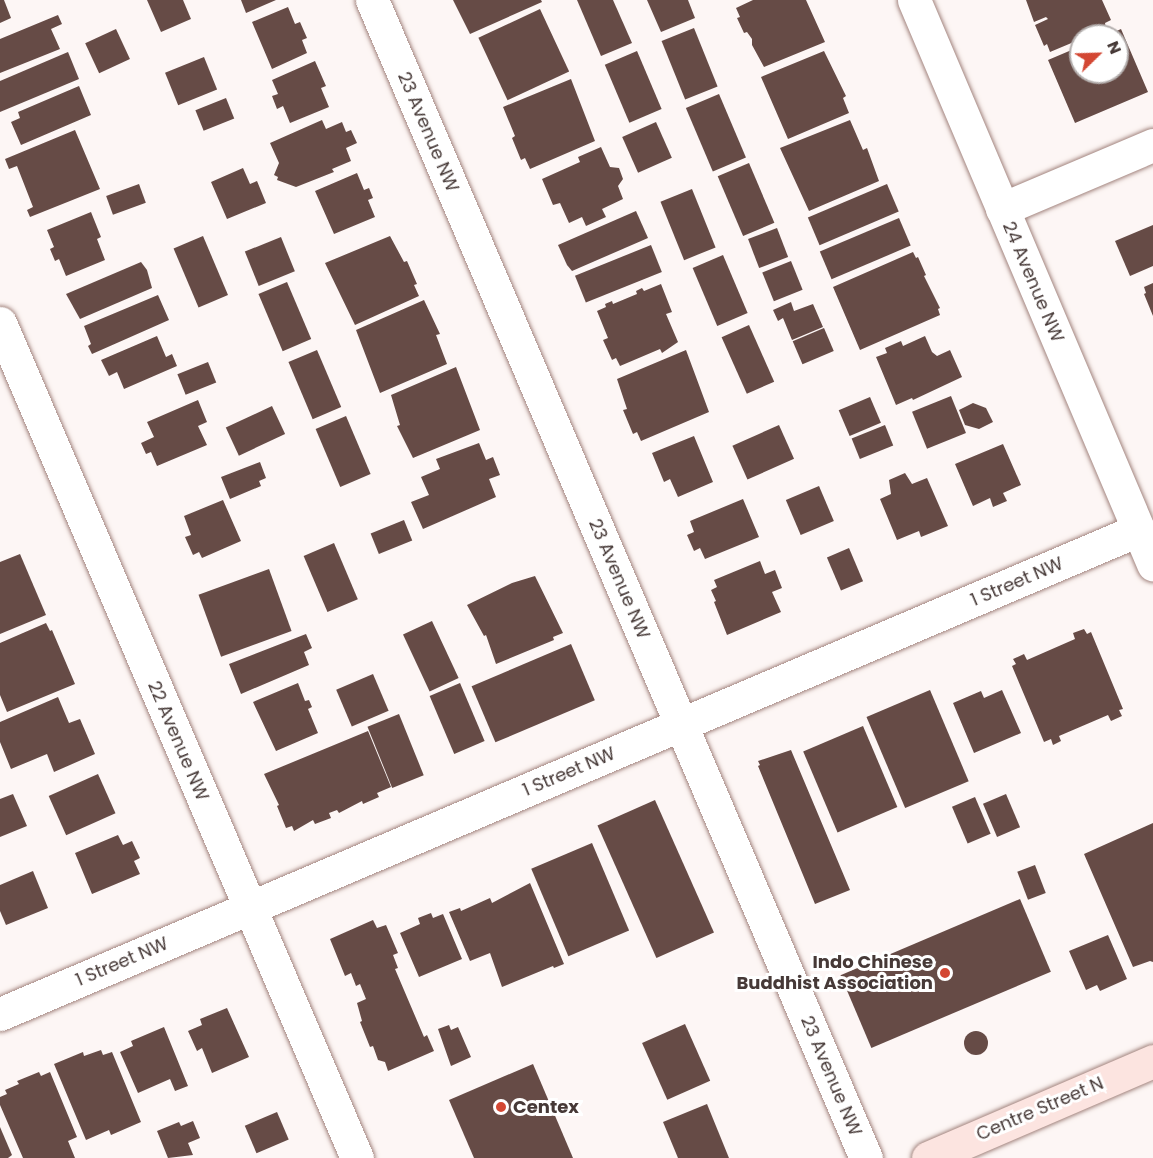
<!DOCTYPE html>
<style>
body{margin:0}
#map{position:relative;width:1153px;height:1158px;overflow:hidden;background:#fdf6f5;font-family:Poppins,sans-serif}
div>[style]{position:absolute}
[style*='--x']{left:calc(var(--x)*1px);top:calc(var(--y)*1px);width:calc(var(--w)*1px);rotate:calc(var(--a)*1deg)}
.building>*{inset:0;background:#664b46;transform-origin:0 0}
.round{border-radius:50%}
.roads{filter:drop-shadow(0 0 2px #a3857f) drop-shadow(0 0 2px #a3857f)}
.street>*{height:33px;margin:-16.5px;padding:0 16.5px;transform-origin:16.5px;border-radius:16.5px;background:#fff}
.secondary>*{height:33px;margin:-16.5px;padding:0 16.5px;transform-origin:16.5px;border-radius:16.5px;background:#fce4e0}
.dots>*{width:16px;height:16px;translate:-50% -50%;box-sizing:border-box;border:3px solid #fff;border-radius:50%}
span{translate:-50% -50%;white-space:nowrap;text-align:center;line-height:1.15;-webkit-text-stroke:6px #fff;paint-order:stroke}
.street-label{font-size:18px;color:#463937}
.poi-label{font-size:18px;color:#463937;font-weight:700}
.right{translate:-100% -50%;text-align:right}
.left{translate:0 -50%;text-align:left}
.north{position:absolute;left:1069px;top:24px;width:60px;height:60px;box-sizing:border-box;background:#fff;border:2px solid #b5b0af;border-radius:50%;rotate:67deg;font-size:16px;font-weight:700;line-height:24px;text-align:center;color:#463937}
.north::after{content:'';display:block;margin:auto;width:21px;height:27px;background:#d34733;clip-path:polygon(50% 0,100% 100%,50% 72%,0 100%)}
</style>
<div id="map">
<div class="building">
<div style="clip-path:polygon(0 0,4px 0,11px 18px,0 23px)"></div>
<div style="clip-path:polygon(147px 0,183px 0,191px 19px,161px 32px)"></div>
<div style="clip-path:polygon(241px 0,276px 0,246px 13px)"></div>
<div style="clip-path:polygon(453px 0,541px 0,542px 2px,470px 34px)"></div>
<div style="clip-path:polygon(577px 0,613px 0,632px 43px,601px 56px)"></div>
<div style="clip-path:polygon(647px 0,688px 0,695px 18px,661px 32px)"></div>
<div style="clip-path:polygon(753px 0,806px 0,825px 42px,764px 67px,752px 45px,752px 39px,747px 32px,744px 33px,737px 18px,740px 17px,736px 8px)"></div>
<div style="clip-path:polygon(1026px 0,1102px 0,1111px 20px,1105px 23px,1106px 29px,1081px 36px,1081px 39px,1050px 52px,1047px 44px,1044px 46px,1035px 25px,1048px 19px,1046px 17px,1034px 22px)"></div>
<div style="clip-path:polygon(288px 7px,295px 24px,300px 22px,307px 38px,302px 40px,307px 53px,272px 69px,252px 22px)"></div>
<div style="left:540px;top:9px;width:69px;height:68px;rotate:65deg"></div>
<div style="clip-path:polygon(58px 15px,62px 24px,51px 29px,60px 49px,0 73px,0 39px)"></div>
<div style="left:694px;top:28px;width:63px;height:35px;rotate:68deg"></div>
<div style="left:116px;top:29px;width:33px;height:34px;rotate:65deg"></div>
<div style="clip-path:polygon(1121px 29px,1148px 92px,1075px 123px,1048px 60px,1081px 46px,1081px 72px,1117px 72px,1117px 36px,1105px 36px)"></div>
<div style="left:637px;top:51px;width:63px;height:35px;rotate:67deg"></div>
<div style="clip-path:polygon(824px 51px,846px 96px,843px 98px,849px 113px,788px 139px,761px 77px)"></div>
<div style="clip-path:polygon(68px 52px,79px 79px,0 112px,0 81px)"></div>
<div style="left:204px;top:57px;width:35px;height:42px;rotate:68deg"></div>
<div style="clip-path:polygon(315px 61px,326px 86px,321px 88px,329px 107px,290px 123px,283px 106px,277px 109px,272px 96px,278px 94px,272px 80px)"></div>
<div style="clip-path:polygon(571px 79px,595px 141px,530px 169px,525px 158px,521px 160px,512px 138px,515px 136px,503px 107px)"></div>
<div style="clip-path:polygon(79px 86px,91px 115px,21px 145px,11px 122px,20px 118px,18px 112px)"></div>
<div style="left:719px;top:94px;width:69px;height:36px;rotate:67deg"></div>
<div style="left:226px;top:98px;width:22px;height:33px;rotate:68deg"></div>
<div style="clip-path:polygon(322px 120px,326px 129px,342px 122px,346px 132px,351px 130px,357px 143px,346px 148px,351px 161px,332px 169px,334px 172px,296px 187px,277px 180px,278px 177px,274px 175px,279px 163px,270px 143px)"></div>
<div style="clip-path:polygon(850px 120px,863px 150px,867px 148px,879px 181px,809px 211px,780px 148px)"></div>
<div style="left:656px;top:122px;width:39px;height:37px;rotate:66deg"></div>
<div style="clip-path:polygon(75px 130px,100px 189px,30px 217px,27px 210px,33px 207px,17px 166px,9px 169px,5px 159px)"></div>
<div style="clip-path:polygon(601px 147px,610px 167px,619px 168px,623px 179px,618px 186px,623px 199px,602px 209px,606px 217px,586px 226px,582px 217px,569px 223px,560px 203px,553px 205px,542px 179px,580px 162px,578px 157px)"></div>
<div style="left:749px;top:163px;width:65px;height:34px;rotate:67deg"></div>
<div style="clip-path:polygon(243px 168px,250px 184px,257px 181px,266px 203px,227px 219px,211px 182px)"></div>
<div style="clip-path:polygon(357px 173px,364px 190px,369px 188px,373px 198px,368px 200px,375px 217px,334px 234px,315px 191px)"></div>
<div style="left:139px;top:184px;width:20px;height:35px;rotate:70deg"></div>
<div style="left:887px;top:184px;width:30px;height:86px;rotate:67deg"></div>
<div style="left:692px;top:189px;width:63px;height:34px;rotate:68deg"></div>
<div style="clip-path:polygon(636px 211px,648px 238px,572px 271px,567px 265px,558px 245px)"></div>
<div style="clip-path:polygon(91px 212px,101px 237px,97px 239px,105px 260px,66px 276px,59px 259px,55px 261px,50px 249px,54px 247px,47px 230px)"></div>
<div style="left:899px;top:218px;width:30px;height:86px;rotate:67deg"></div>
<div style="clip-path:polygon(1153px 225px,1153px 266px,1130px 276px,1115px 241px)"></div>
<div style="left:777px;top:228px;width:31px;height:31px;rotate:69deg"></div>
<div style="left:203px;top:236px;width:64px;height:32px;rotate:67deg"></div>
<div style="clip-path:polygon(390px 236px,404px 262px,407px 261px,417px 284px,414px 285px,419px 296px,355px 325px,325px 263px)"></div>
<div style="left:281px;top:237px;width:37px;height:39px;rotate:68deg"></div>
<div style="left:651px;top:245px;width:29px;height:82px;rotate:68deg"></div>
<div style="clip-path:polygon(913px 252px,916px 258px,918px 257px,926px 275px,924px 276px,940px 308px,938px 309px,940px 315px,860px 350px,833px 287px)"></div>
<div style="left:723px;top:255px;width:63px;height:33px;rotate:67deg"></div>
<div style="left:791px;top:261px;width:31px;height:31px;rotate:68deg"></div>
<div style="clip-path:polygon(141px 262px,147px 270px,152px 288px,80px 319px,66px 294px)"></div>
<div style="left:287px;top:282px;width:62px;height:31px;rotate:67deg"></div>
<div style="clip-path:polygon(1153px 283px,1153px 316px,1144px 294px,1146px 293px,1144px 287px)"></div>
<div style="clip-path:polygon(661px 284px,672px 312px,666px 314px,678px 342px,662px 353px,660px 349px,620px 366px,616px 358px,612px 360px,603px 340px,608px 338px,597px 311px,606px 307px,605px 304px,612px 301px,613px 304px,637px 294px,636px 291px,642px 288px,644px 291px)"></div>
<div style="clip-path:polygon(158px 295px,169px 320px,92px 354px,88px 346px,91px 344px,84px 326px)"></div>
<div style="clip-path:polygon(424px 300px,440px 334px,436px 335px,447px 364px,380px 393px,356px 330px)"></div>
<div style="clip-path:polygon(791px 302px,794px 311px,813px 304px,823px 327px,792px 340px,783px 318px,778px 321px,773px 310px)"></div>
<div style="left:749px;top:325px;width:62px;height:30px;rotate:66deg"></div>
<div style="left:824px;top:328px;width:25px;height:34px;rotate:67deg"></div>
<div style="clip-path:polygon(157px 336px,166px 357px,172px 354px,177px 366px,124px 389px,117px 372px,109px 376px,101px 360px)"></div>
<div style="clip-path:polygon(925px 336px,932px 352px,937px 356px,950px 350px,962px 377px,913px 400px,912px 398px,896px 405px,876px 357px,887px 353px,885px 348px,901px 341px,903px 346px)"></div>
<div style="left:317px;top:350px;width:62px;height:31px;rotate:67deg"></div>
<div style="clip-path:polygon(686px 350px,709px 412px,641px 441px,637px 432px,633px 434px,623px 410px,627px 409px,617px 379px)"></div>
<div style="left:208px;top:362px;width:22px;height:33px;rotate:68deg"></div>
<div style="clip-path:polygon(456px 367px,480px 430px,413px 458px,397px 426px,400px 425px,391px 395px)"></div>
<div style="left:951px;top:396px;width:40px;height:42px;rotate:68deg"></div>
<div style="left:870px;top:397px;width:28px;height:34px;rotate:67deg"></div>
<div style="clip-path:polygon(198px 400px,207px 422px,198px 426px,207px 445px,157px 466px,151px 452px,146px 454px,141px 443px,154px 437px,147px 422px)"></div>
<div style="clip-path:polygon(973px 403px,986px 408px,993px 422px,979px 429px,965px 425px,959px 410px)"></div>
<div style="left:272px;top:406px;width:31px;height:51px;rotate:65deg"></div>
<div style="left:346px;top:416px;width:63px;height:33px;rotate:67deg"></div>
<div style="left:779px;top:425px;width:37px;height:51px;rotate:66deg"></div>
<div style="left:885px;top:425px;width:22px;height:36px;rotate:68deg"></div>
<div style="clip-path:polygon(694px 436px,713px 482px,678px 497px,670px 479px,664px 482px,652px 453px)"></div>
<div style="clip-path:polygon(479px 443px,486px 460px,493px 457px,500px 475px,489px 479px,496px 497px,423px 529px,411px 502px,429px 495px,421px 477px,440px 469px,436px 459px)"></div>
<div style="clip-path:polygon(1003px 444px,1021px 485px,1003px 493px,1007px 501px,993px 507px,990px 498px,973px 506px,955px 464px)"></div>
<div style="clip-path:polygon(260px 462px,266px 478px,259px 481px,261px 486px,230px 499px,221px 477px)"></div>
<div style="clip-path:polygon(905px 473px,912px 484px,927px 478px,948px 526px,921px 537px,919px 531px,897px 540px,880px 499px,891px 494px,889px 480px)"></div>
<div style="left:819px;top:486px;width:38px;height:36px;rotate:67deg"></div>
<div style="clip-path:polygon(743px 499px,759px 537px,705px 559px,700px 548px,694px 551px,687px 535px,694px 532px,690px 521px)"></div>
<div style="clip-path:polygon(223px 500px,241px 541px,202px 558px,199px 552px,193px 555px,185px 537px,191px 535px,184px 516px)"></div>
<div style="left:404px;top:520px;width:22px;height:36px;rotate:68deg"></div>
<div style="left:334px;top:543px;width:61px;height:33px;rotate:67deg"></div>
<div style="left:849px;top:548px;width:36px;height:24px;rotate:67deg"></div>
<div style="clip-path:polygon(20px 554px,46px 615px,0 634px,0 562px)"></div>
<div style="clip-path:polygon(760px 561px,765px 574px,775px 570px,782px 588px,772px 592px,781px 612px,727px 635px,714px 602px,716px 601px,711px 590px,717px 587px,714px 580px)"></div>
<div style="left:269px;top:569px;width:66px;height:75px;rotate:70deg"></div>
<div style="clip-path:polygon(535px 576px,563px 633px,553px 637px,554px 640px,496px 664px,486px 635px,484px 636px,467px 605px,512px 583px)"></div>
<div style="left:432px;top:621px;width:63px;height:32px;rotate:65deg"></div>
<div style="clip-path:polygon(46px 623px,50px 631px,52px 630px,75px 684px,7px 712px,0 695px,0 643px)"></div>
<div style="clip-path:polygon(1084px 629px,1087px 634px,1091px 632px,1123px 709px,1119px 710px,1122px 716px,1111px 721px,1108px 715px,1059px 736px,1061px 741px,1053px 745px,1051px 739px,1044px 742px,1012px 666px,1016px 664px,1013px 659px,1024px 654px,1027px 660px,1075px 639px,1073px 633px)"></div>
<div style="clip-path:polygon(306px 634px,312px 648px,304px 652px,309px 665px,241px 694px,229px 664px)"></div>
<div style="left:571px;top:644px;width:61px;height:108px;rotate:67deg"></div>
<div style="left:373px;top:674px;width:40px;height:40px;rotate:67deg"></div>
<div style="clip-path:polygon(298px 683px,305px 701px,309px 700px,312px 707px,308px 709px,318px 733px,276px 751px,253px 702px)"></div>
<div style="left:460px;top:683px;width:63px;height:33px;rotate:67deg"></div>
<div style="left:930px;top:690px;width:99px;height:69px;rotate:67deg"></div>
<div style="clip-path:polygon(1002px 690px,1021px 733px,974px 753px,953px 703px,981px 691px,984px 698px)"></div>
<div style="clip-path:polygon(58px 697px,69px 723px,80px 719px,95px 754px,54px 772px,47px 754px,11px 769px,0 742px,0 722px)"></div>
<div style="left:399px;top:714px;width:66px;height:34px;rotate:68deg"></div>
<div style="left:863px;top:726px;width:88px;height:65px;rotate:67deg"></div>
<div style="clip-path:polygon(368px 731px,391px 787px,377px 793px,379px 797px,363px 804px,362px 801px,339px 813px,337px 810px,329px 813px,331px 818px,315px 824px,313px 820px,294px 831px,292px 826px,286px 828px,277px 806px,279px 805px,264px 774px)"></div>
<div style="clip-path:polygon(791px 750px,850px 890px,815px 904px,758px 766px,760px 765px,758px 761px)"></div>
<div style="left:98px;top:774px;width:43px;height:54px;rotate:66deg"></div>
<div style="clip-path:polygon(13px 794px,27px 826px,0 837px,0 799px)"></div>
<div style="left:1006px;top:794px;width:36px;height:25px;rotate:67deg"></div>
<div style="left:975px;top:797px;width:40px;height:25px;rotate:67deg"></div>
<div style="left:655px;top:800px;width:145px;height:63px;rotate:66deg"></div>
<div style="clip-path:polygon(1153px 823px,1153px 962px,1150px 961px,1133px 967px,1084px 854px)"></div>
<div style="clip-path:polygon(118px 835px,123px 845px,132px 841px,140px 858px,134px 861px,140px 874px,92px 894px,75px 853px)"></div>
<div style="left:592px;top:843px;width:95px;height:66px;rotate:67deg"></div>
<div style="left:1035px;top:865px;width:30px;height:19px;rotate:69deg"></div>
<div style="clip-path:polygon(33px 871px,48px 908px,6px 925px,0 911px,0 885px)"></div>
<div style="clip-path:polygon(530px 883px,564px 964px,554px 968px,553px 966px,502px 987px,490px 953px,470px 961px,449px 912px,460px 908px,461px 911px,490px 898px,492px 903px)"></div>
<div style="left:1020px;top:899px;width:79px;height:195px;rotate:67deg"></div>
<div style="clip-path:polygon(431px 913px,433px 918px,443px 914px,462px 959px,419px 977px,400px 933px,420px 924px,418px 918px)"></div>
<div style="clip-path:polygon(373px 920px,377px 928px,386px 925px,398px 953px,393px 955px,398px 968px,395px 969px,424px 1037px,427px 1035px,434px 1051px,388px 1071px,385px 1062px,378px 1060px,373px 1046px,370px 1047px,360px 1022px,362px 1021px,357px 1003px,366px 999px,360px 984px,356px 986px,351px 973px,345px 976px,330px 939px)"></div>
<div style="clip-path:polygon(1108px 935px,1127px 979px,1100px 991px,1097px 985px,1086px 990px,1069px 951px)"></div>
<div style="clip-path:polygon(227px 1008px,249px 1057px,212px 1073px,202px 1048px,197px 1051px,188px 1031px,202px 1025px,200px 1019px)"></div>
<div style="left:685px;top:1024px;width:62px;height:47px;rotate:66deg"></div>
<div style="clip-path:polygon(449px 1025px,451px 1030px,458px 1027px,471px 1057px,451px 1066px,438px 1029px)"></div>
<div style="clip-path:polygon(164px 1027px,188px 1086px,175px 1091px,170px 1079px,138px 1093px,120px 1052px,133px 1046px,131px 1041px)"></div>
<div class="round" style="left:964px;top:1031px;width:24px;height:24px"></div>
<div style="clip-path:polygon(101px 1050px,103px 1055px,112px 1052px,141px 1122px,111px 1135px,109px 1130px,86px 1140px,54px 1064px,83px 1052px,84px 1056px)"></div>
<div style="clip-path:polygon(533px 1064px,573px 1158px,474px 1158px,449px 1100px)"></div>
<div style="clip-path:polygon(39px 1072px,41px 1076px,50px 1072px,77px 1137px,68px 1141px,75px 1158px,23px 1158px,0 1105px,0 1097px,7px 1094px,5px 1090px,19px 1084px,17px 1081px)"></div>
<div style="clip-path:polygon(707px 1104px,729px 1158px,678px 1158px,663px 1122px)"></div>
<div style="left:277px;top:1112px;width:30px;height:35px;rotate:67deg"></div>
<div style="clip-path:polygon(193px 1121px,200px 1138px,188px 1143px,193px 1155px,168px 1158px,157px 1131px,179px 1122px,181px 1126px)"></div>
<div style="clip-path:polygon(0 1127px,12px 1155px,8px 1158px,0 1158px)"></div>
</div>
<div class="roads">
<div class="street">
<div style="--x:372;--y:0;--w:1259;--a:66.9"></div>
<div style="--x:914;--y:0;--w:613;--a:67.03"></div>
<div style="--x:1002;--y:209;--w:164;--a:-23"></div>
<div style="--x:0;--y:323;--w:908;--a:66.85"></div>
<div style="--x:0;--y:1014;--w:1237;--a:-23.04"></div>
</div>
<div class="secondary">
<div style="--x:928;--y:1158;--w:245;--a:-23.3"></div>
</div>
</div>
<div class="dots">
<div style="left:945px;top:973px;background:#d34733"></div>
<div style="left:501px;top:1107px;background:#d34733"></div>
</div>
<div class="street-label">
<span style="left:428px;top:132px;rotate:67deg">23 Avenue NW</span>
<span style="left:1033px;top:282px;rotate:67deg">24 Avenue NW</span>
<span style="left:619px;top:579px;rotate:67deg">23 Avenue NW</span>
<span style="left:1017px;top:582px;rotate:-23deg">1 Street NW</span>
<span style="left:178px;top:741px;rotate:67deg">22 Avenue NW</span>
<span style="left:569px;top:772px;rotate:-23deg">1 Street NW</span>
<span style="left:122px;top:962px;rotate:-23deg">1 Street NW</span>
<span style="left:831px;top:1076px;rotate:67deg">23 Avenue NW</span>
<span style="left:1040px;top:1109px;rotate:-23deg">Centre Street N</span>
</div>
<div class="poi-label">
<span class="right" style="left:933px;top:973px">Indo Chinese<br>Buddhist Association</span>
<span class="left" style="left:513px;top:1107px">Centex</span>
</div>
<div class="north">N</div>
</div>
